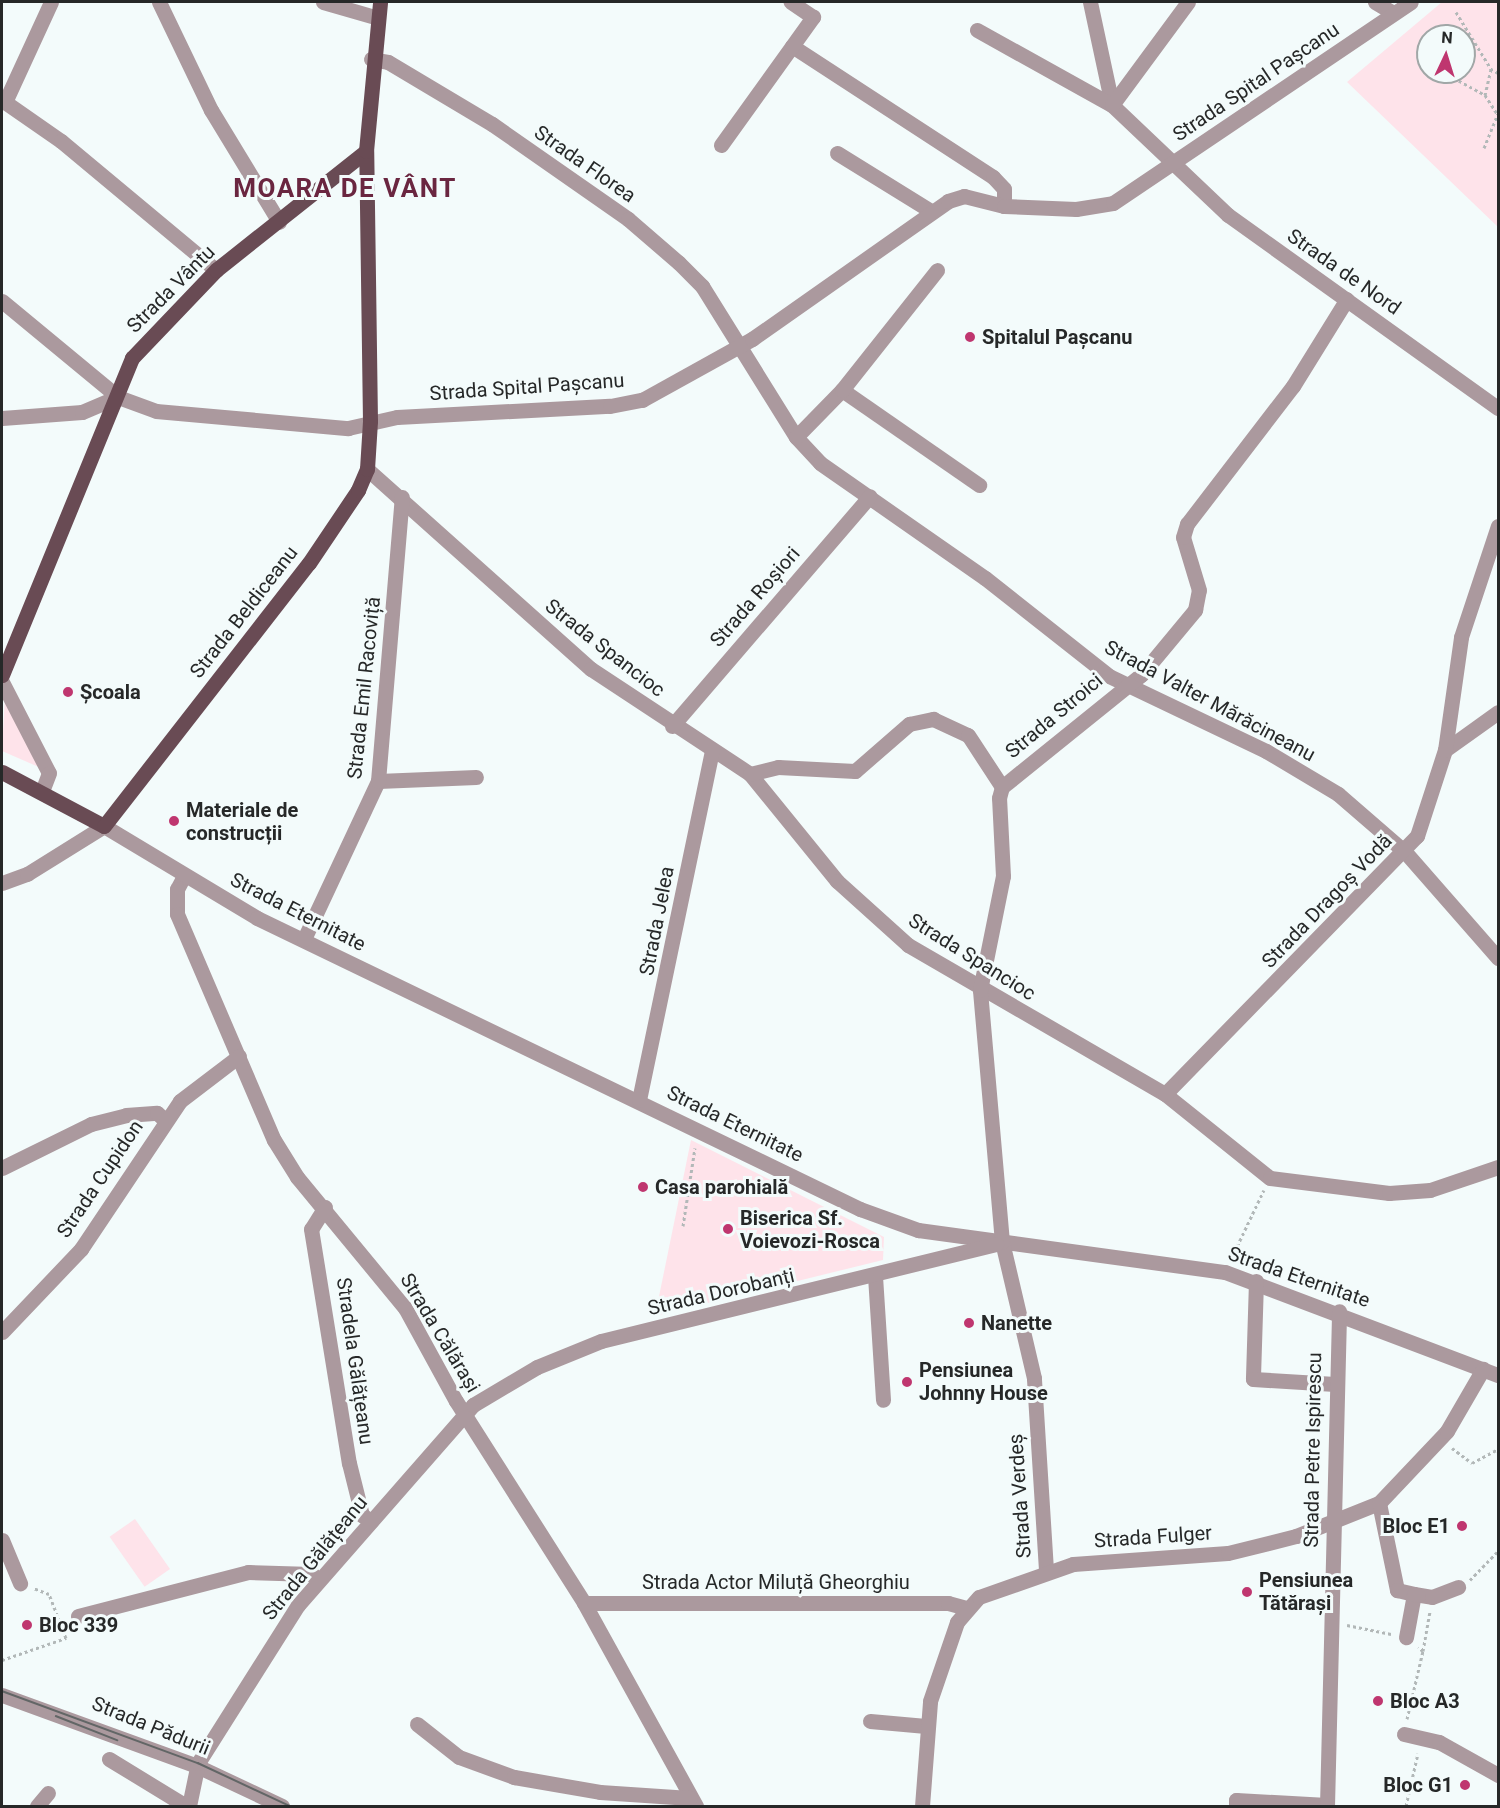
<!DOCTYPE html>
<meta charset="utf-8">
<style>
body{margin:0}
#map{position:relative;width:1500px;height:1808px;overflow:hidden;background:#f3fbfb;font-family:Roboto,sans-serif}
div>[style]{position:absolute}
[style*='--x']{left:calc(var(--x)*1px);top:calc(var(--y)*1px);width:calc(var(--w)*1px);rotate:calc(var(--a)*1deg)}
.green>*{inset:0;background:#fee3ea;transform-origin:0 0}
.path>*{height:3px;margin-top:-1.5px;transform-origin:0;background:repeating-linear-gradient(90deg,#b2b8b8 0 3px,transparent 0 6px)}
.minor>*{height:15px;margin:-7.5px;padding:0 7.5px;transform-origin:7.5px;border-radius:7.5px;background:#ab999e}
.major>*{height:15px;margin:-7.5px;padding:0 7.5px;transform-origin:7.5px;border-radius:7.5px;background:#694b54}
.tram>*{height:1.5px;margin:-0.75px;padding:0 0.75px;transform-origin:0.75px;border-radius:0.75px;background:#626666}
.dots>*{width:16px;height:16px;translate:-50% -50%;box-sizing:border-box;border:3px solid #f3fbfb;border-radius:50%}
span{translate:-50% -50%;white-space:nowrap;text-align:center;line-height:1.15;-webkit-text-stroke:6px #f3fbfb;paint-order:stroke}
.street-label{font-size:20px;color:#262828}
.poi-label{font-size:20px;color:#262828;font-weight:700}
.left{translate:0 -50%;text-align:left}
.right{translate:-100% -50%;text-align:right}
.district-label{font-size:26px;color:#6a2640;font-weight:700;letter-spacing:1.5px}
.frame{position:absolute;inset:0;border:3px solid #262828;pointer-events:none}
.north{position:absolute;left:1416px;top:24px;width:60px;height:60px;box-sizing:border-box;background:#f3fbfb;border:2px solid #a1a7a7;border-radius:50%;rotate:4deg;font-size:16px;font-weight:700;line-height:24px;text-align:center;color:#262828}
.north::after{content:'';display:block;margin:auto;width:21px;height:27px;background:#bf366f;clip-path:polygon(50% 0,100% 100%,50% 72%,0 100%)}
</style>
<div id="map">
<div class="green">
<div style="clip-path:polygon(evenodd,1442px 2px,1498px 2px,1498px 227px,1347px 82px,1442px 2px,1428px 36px,1464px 36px,1464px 72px,1428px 72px,1428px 36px)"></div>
<div style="clip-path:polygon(5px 696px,41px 768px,2px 751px)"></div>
<div style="clip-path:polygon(691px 1140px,884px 1237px,883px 1260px,655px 1316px)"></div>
<div style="left:135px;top:1519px;width:61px;height:31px;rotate:55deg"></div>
</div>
<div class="path">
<div style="--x:1456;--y:12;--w:67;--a:58.4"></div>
<div style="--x:1443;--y:72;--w:48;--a:28.7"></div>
<div style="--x:1498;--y:73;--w:8;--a:-150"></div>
<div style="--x:1491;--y:69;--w:27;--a:103"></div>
<div style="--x:1485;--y:95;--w:24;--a:57"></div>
<div style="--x:1484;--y:148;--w:37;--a:-68"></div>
<div style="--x:683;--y:1226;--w:79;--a:-81.3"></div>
<div style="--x:1232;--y:1257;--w:74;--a:-64.5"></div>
<div style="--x:1452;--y:1448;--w:25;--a:37"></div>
<div style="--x:1472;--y:1463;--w:30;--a:-28"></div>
<div style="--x:1470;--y:1580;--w:40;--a:-46"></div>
<div style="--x:1347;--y:1625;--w:45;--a:11.6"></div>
<div style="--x:1423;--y:1651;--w:40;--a:-80"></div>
<div style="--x:2;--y:1660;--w:68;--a:-19"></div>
<div style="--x:66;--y:1638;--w:47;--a:-111.1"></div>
<div style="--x:49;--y:1594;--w:17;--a:-159"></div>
<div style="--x:1407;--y:1719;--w:70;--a:-76.8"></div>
<div style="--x:1423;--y:1651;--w:6;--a:-141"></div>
<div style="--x:1406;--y:1806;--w:54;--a:-77.2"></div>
</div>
<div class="minor">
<div style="--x:159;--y:2;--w:120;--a:64.3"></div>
<div style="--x:211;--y:110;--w:131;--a:58.7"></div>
<div style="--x:323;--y:2;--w:57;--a:16.2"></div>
<div style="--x:1090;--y:2;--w:105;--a:77.9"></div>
<div style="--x:1375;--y:2;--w:21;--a:31"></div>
<div style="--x:977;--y:30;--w:154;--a:29.1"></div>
<div style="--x:1112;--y:105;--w:160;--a:43.5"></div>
<div style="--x:1228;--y:215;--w:332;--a:35.6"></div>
<div style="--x:792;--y:46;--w:240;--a:33.1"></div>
<div style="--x:993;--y:177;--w:16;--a:47"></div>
<div style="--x:1004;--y:189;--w:17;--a:90"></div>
<div style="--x:371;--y:59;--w:17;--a:10"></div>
<div style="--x:388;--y:62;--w:121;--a:30.8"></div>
<div style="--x:492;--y:124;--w:166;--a:34.9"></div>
<div style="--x:628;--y:219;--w:67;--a:40.8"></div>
<div style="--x:679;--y:263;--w:33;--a:45"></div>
<div style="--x:702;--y:286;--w:178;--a:58.1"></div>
<div style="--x:796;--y:437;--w:35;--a:47"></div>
<div style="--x:820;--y:463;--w:201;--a:34.9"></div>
<div style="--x:985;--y:578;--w:158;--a:38.3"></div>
<div style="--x:1109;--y:676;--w:174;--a:25.5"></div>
<div style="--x:1266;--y:751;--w:84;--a:30.8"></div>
<div style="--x:1338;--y:794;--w:90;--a:40.9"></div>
<div style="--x:1406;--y:853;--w:140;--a:48.8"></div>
<div style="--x:2;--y:100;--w:72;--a:34.8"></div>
<div style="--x:61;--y:141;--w:202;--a:39.8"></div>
<div style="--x:5;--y:102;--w:110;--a:-65.3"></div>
<div style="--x:1112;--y:105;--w:128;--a:-53.6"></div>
<div style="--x:721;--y:145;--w:158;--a:-54.3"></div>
<div style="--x:813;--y:17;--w:27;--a:-146"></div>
<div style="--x:837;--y:153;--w:110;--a:31.7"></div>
<div style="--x:2;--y:301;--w:151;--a:39.6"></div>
<div style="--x:118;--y:397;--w:40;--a:20.2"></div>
<div style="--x:156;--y:411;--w:193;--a:5.1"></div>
<div style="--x:348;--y:428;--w:50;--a:-12.7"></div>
<div style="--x:397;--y:417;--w:213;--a:-3"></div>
<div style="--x:610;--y:406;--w:33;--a:-11"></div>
<div style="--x:642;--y:400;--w:126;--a:-29"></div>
<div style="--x:752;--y:339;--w:240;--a:-35.1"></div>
<div style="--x:948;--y:201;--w:17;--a:-17"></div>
<div style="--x:964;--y:196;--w:41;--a:14"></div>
<div style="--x:1004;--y:206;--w:72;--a:2.4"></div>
<div style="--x:1076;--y:209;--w:37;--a:-9"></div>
<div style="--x:1113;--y:203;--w:359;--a:-34"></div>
<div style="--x:842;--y:390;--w:167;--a:34.7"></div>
<div style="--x:2;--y:418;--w:80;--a:-4.3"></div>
<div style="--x:82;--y:412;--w:39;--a:-23"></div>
<div style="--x:796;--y:437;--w:66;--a:-45.6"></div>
<div style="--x:842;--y:390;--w:153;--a:-51.6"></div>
<div style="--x:367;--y:469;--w:300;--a:41.8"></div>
<div style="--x:591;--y:669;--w:191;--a:33.4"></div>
<div style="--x:750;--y:774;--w:138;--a:50.9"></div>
<div style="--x:837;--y:881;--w:96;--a:42"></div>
<div style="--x:908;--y:945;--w:297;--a:30.1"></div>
<div style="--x:1165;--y:1094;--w:134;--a:38.7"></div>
<div style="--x:1270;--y:1178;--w:120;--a:7.2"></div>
<div style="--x:1389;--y:1193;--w:41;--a:-4.2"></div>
<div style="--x:1430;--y:1190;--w:72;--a:-18.7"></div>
<div style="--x:2;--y:682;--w:102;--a:62.7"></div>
<div style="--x:49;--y:773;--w:19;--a:111"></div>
<div style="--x:672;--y:726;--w:303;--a:-49.3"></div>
<div style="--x:1445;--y:750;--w:65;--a:-35.6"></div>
<div style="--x:750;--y:774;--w:29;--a:-14"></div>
<div style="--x:778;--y:767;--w:77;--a:3"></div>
<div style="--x:855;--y:771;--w:72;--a:-41"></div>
<div style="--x:909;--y:724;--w:25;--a:-12"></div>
<div style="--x:933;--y:719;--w:38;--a:25"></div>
<div style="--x:968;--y:735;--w:62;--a:56.8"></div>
<div style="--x:378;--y:781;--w:98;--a:-2.3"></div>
<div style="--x:184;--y:876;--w:15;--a:118"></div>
<div style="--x:177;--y:889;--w:25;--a:90"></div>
<div style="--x:177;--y:914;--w:246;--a:66.8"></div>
<div style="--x:274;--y:1140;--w:44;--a:58.1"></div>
<div style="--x:297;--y:1177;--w:170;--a:50.5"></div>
<div style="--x:405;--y:1308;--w:106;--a:61.3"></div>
<div style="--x:456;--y:1401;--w:239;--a:57.6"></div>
<div style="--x:584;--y:1603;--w:232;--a:61.1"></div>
<div style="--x:2;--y:883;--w:27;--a:-20"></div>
<div style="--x:27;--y:874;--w:91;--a:-31.9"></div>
<div style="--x:104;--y:826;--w:179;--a:31"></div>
<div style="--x:257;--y:918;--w:670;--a:25.76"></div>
<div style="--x:860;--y:1209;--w:62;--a:19.9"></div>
<div style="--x:918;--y:1230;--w:310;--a:7.8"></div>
<div style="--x:1225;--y:1272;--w:292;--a:20.7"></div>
<div style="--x:304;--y:939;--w:174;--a:-64.9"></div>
<div style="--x:378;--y:781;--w:285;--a:-85.2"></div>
<div style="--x:1165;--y:1094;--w:361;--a:-45.7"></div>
<div style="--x:1417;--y:836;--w:90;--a:-72"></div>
<div style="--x:1445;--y:750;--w:114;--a:-81.9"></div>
<div style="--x:1461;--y:637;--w:117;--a:-71.6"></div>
<div style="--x:639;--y:1100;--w:358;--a:-78.2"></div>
<div style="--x:2;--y:1168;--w:99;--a:-26.3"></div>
<div style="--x:91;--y:1124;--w:36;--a:-14"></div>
<div style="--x:126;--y:1115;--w:31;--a:-4"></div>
<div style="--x:157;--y:1113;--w:11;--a:41"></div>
<div style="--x:325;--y:1207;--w:26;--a:122"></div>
<div style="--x:311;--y:1229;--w:237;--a:80.8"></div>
<div style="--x:349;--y:1463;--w:54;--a:76"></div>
<div style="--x:362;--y:1515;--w:11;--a:34"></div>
<div style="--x:875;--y:1276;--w:124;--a:86.3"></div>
<div style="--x:1256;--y:1281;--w:98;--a:91.8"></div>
<div style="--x:1253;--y:1379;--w:82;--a:3.5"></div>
<div style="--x:2;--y:1332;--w:115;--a:-46.4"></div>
<div style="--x:81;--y:1249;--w:178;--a:-56.2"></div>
<div style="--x:180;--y:1101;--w:74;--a:-37.3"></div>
<div style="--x:1379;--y:1503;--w:89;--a:78.3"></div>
<div style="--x:1397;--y:1590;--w:17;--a:13"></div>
<div style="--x:1414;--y:1594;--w:44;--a:100.5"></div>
<div style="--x:2;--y:1540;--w:47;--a:67.3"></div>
<div style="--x:1046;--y:1570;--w:192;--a:-93.6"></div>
<div style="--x:1034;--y:1378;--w:140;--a:-103.2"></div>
<div style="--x:1002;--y:1242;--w:253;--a:-95"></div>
<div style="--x:980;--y:990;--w:116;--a:-78.6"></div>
<div style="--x:1003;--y:876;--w:78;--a:-92.9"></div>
<div style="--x:999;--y:798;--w:11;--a:-75"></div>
<div style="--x:1002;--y:787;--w:179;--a:-38.9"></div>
<div style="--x:1141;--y:675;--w:85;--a:-50.3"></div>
<div style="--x:1195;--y:610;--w:20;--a:-79"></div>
<div style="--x:1199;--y:590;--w:55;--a:-106.8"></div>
<div style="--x:1183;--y:537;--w:14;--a:-73"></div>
<div style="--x:1187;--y:524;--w:174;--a:-52.5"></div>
<div style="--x:1293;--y:386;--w:102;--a:-58.2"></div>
<div style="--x:1414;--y:1594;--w:18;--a:9"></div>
<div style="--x:1432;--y:1597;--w:28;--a:-21"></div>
<div style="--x:584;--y:1603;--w:364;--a:0"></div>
<div style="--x:948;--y:1603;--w:20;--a:15"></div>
<div style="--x:78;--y:1616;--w:176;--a:-14.5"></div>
<div style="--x:248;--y:1572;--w:64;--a:1.8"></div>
<div style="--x:312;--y:1574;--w:9;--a:49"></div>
<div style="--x:2;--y:1695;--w:208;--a:20"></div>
<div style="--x:197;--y:1766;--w:94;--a:25.2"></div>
<div style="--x:870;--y:1721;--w:56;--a:5.1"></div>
<div style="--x:417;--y:1724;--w:53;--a:38.2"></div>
<div style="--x:459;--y:1757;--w:59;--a:20"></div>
<div style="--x:514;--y:1777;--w:87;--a:9.9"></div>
<div style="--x:600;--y:1792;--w:90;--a:3.8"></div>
<div style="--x:1404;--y:1734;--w:36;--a:13"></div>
<div style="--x:1439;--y:1742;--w:68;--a:29.2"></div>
<div style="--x:109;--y:1759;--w:90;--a:31.4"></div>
<div style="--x:37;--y:1806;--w:17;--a:-50"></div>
<div style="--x:189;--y:1806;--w:44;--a:-78.2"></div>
<div style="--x:198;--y:1763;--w:187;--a:-57.7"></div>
<div style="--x:298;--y:1605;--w:266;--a:-48.8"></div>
<div style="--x:473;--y:1405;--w:74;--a:-30.7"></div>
<div style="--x:537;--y:1367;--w:69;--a:-22.1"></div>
<div style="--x:601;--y:1341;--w:407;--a:-13.8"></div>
<div style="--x:922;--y:1806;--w:105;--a:-85.6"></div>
<div style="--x:930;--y:1701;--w:83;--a:-71.1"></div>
<div style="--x:957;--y:1622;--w:33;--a:-49"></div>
<div style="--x:979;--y:1597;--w:100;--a:-19.3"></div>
<div style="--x:1073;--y:1564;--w:155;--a:-4.1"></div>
<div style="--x:1228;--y:1553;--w:70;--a:-14"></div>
<div style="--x:1296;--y:1536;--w:89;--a:-21.7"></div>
<div style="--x:1379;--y:1503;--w:99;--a:-46.6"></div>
<div style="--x:1447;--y:1431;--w:72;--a:-59.9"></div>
<div style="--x:1236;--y:1806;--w:6;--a:-90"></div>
<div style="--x:1236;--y:1800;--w:91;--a:3.1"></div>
<div style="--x:1327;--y:1806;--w:495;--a:-88.6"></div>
</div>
<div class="major">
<div style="--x:2;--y:675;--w:343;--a:-67.7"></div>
<div style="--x:132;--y:358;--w:122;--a:-46.3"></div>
<div style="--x:216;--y:270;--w:191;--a:-38.4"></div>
<div style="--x:2;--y:772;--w:115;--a:27.9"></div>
<div style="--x:104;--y:826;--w:333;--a:-52.1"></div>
<div style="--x:309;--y:563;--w:88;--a:-56.1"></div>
<div style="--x:358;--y:490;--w:23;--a:-67"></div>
<div style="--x:367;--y:469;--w:48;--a:-86.4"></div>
<div style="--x:370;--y:421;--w:270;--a:-90.8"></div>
<div style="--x:366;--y:151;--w:150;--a:-84.6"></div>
</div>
<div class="tram">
<div style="--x:2;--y:1691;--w:209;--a:20.2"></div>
<div style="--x:198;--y:1763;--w:102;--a:25.1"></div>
<div style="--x:56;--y:1716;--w:66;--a:21.5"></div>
</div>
<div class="dots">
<div style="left:970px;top:337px;background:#bf366f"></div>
<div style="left:68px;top:692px;background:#bf366f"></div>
<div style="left:174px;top:821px;background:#bf366f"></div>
<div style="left:643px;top:1187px;background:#bf366f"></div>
<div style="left:728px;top:1229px;background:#bf366f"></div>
<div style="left:969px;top:1323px;background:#bf366f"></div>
<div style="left:907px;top:1382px;background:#bf366f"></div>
<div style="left:1462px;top:1526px;background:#bf366f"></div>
<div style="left:1247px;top:1592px;background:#bf366f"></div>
<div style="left:27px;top:1625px;background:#bf366f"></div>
<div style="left:1378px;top:1701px;background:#bf366f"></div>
<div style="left:1465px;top:1785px;background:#bf366f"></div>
</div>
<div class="street-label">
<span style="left:1256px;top:82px;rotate:-34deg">Strada Spital Pașcanu</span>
<span style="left:585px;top:164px;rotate:35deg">Strada Florea</span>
<span style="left:1344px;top:272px;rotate:35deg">Strada de Nord</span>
<span style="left:171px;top:289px;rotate:-45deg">Strada Vântu</span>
<span style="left:527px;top:387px;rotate:-4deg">Strada Spital Pașcanu</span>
<span style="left:755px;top:597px;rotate:-49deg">Strada Roșiori</span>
<span style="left:244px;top:612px;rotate:-52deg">Strada Beldiceanu</span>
<span style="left:605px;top:648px;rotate:38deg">Strada Spancioc</span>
<span style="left:364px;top:688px;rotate:-84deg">Strada Emil Racoviță</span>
<span style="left:1210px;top:701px;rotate:28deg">Strada Valter Mărăcineanu</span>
<span style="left:1054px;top:716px;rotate:-40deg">Strada Stroici</span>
<span style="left:1327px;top:901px;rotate:-46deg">Strada Dragoș Vodă</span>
<span style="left:298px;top:912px;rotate:27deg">Strada Eternitate</span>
<span style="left:657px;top:921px;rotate:-79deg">Strada Jelea</span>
<span style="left:972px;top:957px;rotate:32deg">Strada Spancioc</span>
<span style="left:735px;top:1124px;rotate:26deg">Strada Eternitate</span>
<span style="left:100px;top:1179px;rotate:-56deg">Strada Cupidon</span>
<span style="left:1299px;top:1277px;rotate:19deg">Strada Eternitate</span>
<span style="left:721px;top:1292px;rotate:-13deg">Strada Dorobanți</span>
<span style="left:440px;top:1333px;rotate:59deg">Strada Călărași</span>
<span style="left:355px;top:1361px;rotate:82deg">Stradela Gălățeanu</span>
<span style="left:1313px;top:1450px;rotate:-89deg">Strada Petre Ispirescu</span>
<span style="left:1020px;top:1496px;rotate:-94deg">Strada Verdeș</span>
<span style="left:1153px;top:1537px;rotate:-4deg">Strada Fulger</span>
<span style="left:315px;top:1558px;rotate:-51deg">Strada Gălățeanu</span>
<span style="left:776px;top:1582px">Strada Actor Miluță Gheorghiu</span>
<span style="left:151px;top:1726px;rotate:22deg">Strada Pădurii</span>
</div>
<div class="poi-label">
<span class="left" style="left:982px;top:337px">Spitalul Pașcanu</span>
<span class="left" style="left:80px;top:692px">Școala</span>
<span class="left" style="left:186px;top:822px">Materiale de<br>construcții</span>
<span class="left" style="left:655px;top:1187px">Casa parohială</span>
<span class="left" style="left:740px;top:1230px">Biserica Sf.<br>Voievozi-Rosca</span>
<span class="left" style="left:981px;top:1323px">Nanette</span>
<span class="left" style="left:919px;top:1382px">Pensiunea<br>Johnny House</span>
<span class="right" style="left:1450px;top:1526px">Bloc E1</span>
<span class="left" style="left:1259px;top:1592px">Pensiunea<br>Tătărași</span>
<span class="left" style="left:39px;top:1625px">Bloc 339</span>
<span class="left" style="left:1390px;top:1701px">Bloc A3</span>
<span class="right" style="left:1453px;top:1785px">Bloc G1</span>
</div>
<div class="district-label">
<span style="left:345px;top:189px">MOARA DE VÂNT</span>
</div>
<div class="frame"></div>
<div class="north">N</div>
</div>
